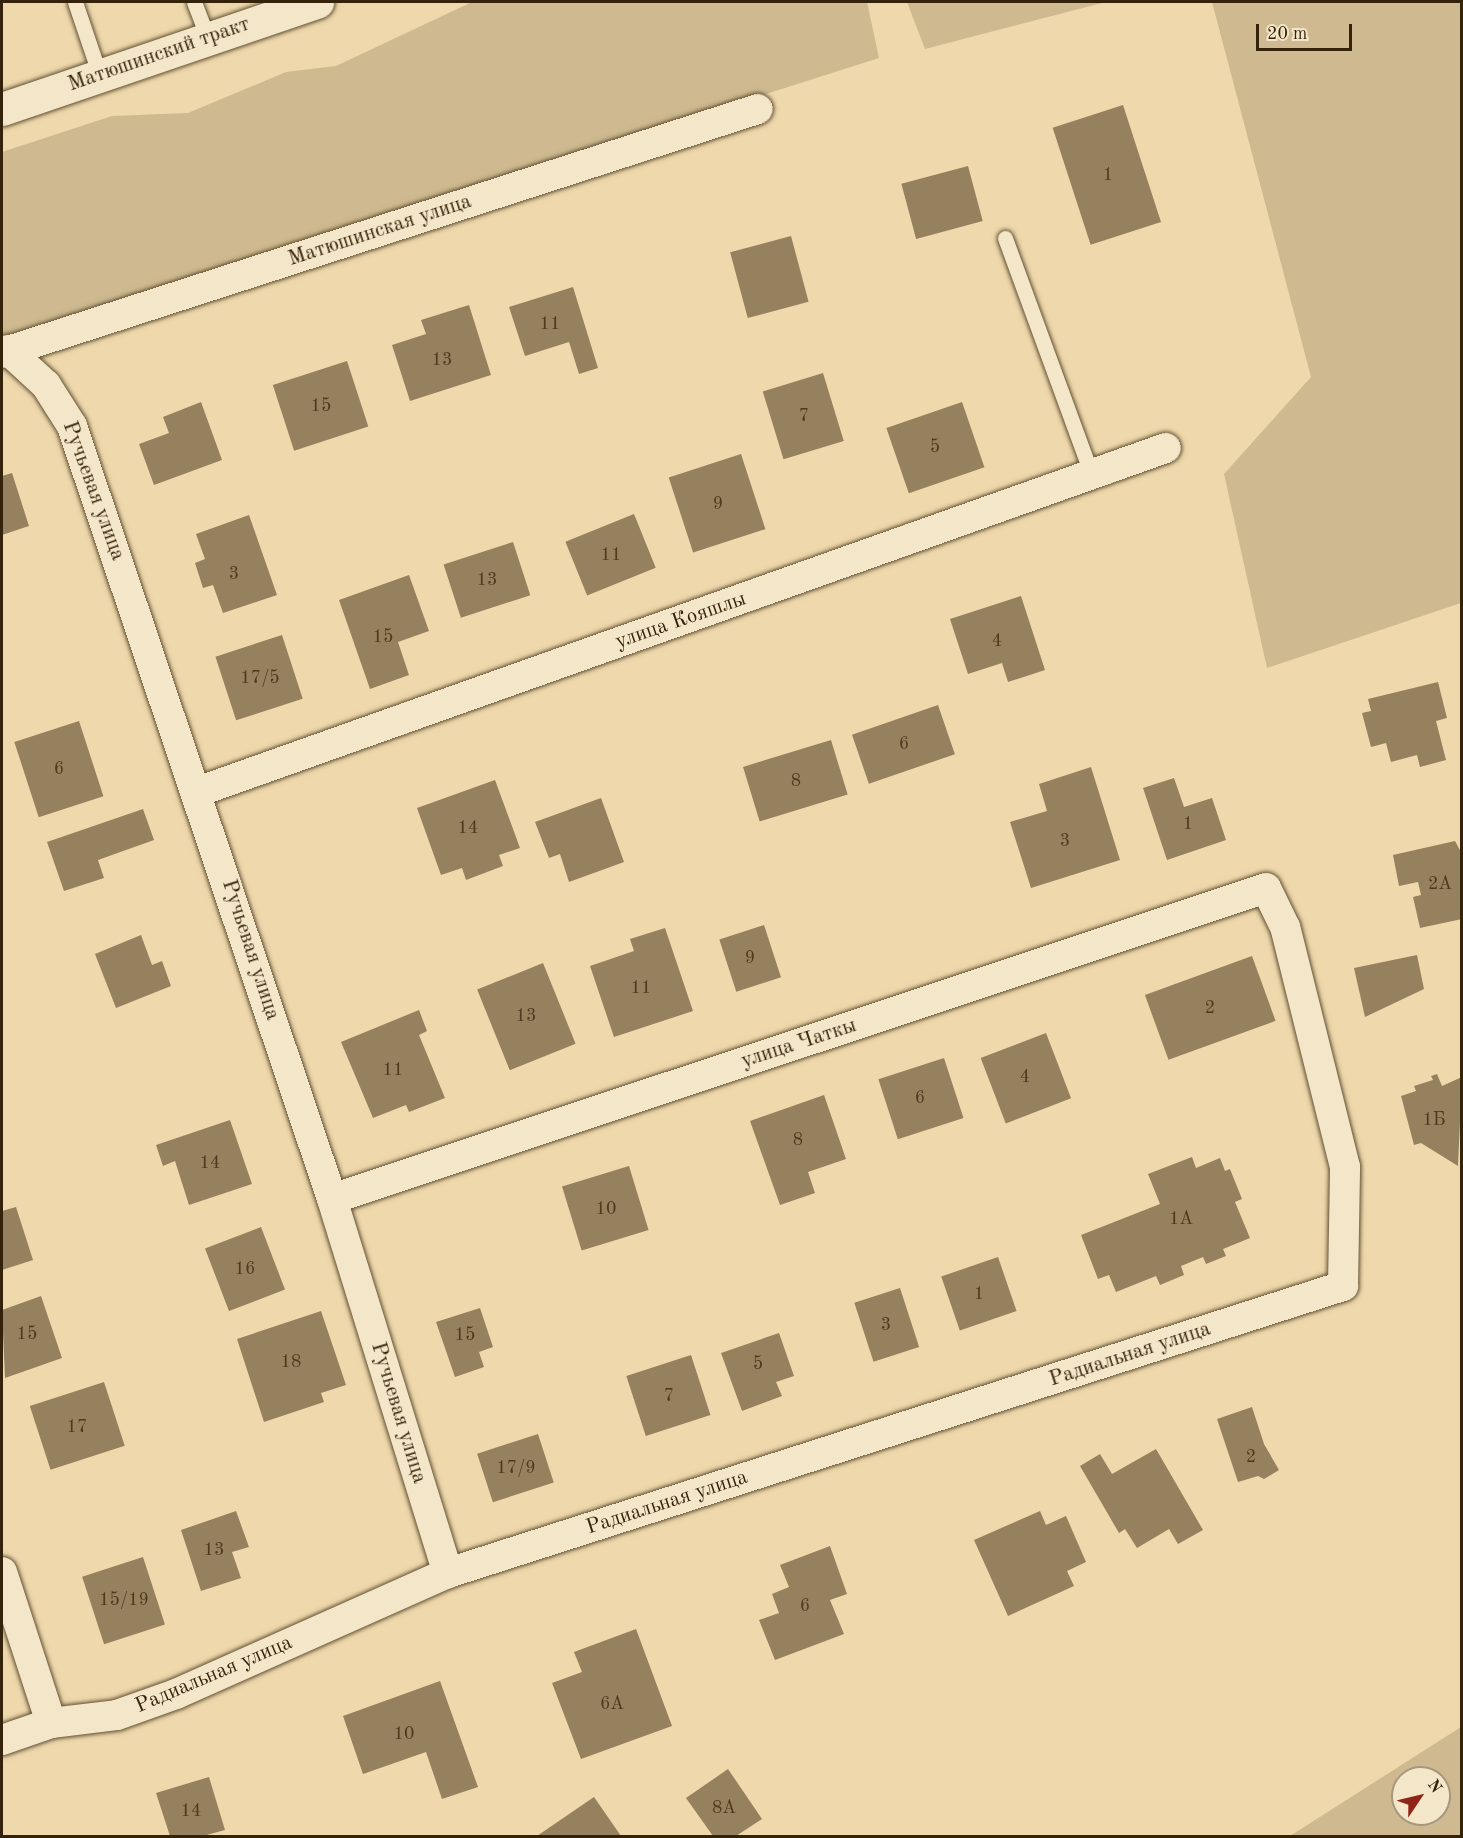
<!DOCTYPE html>
<meta charset="utf-8">
<style>
body{margin:0}
#map{position:relative;width:1463px;height:1838px;overflow:hidden;background:#eed8ac;font-family:"Old Standard TT",serif}
div>[style]{position:absolute}
[style*='--x']{left:calc(var(--x)*1px);top:calc(var(--y)*1px);width:calc(var(--w)*1px);rotate:calc(var(--a)*1deg)}
.green>*{inset:0;background:#ceb990}
.building>*{inset:0;background:#95815e;transform-origin:0 0}
.roads{filter:drop-shadow(0 0 2px #625032) drop-shadow(0 0 2px #625032)}
.lane>*{height:15px;margin:-7.5px;padding:0 7.5px;transform-origin:7.5px;border-radius:7.5px;background:#f4e6c9}
.street>*{height:30px;margin:-15px;padding:0 15px;transform-origin:15px;border-radius:15px;background:#f4e6c9}
.secondary>*{height:33px;margin:-16.5px;padding:0 16.5px;transform-origin:16.5px;border-radius:16.5px;background:#f4e6c9}
span{translate:-50% -50%;white-space:nowrap;text-align:center;line-height:1.15;-webkit-text-stroke:4.5px #f4e6c9;paint-order:stroke}
.number-label{font-size:18px;color:#4c3a1f}
.number-label span{-webkit-text-stroke-width:0}
.street-label{font-size:21px;color:#34230a}
.frame{position:absolute;inset:0;border:3px solid #34230a;pointer-events:none}
.north{position:absolute;left:1391px;top:1766px;width:60px;height:60px;box-sizing:border-box;background:#f4e6c9;border:2px solid #a7987d;border-radius:50%;rotate:55deg;font-size:16px;font-weight:700;line-height:24px;text-align:center;color:#34230a}
.north::after{content:'';display:block;margin:auto;width:21px;height:27px;background:#8f2418;clip-path:polygon(50% 0,100% 100%,50% 72%,0 100%)}
.scale{position:absolute;left:1256px;top:24px;width:96px;height:27px;box-sizing:border-box;border:3px solid #34230a;border-top:0;padding-left:8px;font-size:18px;line-height:21px;white-space:nowrap;color:#34230a;-webkit-text-stroke:4px #f4e6c9;paint-order:stroke}
</style>
<div id="map">
<div class="green">
<div style="clip-path:polygon(472px 2px,867px 2px,879px 58px,2px 338px,2px 152px,112px 116px,188px 113px,286px 72px,336px 66px)"></div>
<div style="clip-path:polygon(907px 2px,1106px 2px,925px 49px)"></div>
<div style="clip-path:polygon(1212px 2px,1461px 2px,1461px 603px,1267px 668px,1224px 474px,1311px 377px)"></div>
<div style="clip-path:polygon(evenodd,1461px 1727px,1461px 1836px,1290px 1836px,1461px 1727px,1403px 1778px,1439px 1778px,1439px 1814px,1403px 1814px,1403px 1778px)"></div>
</div>
<div class="building">
<div style="left:1123px;top:105px;width:123px;height:74px;rotate:72deg"></div>
<div style="left:968px;top:166px;width:57px;height:69px;rotate:75deg"></div>
<div style="left:791px;top:236px;width:68px;height:63px;rotate:75deg"></div>
<div style="clip-path:polygon(573px 287px,598px 368px,579px 374px,569px 342px,525px 356px,509px 307px)"></div>
<div style="clip-path:polygon(469px 305px,491px 375px,410px 401px,392px 345px,426px 334px,421px 320px)"></div>
<div style="left:347px;top:361px;width:69px;height:78px;rotate:72deg"></div>
<div style="left:823px;top:373px;width:71px;height:63px;rotate:73deg"></div>
<div style="clip-path:polygon(201px 402px,222px 460px,154px 485px,139px 444px,169px 433px,163px 417px)"></div>
<div style="left:962px;top:402px;width:69px;height:80px;rotate:71deg"></div>
<div style="left:741px;top:454px;width:79px;height:76px;rotate:72deg"></div>
<div style="clip-path:polygon(12px 473px,29px 526px,2px 535px,2px 476px)"></div>
<div style="left:634px;top:514px;width:58px;height:74px;rotate:68deg"></div>
<div style="clip-path:polygon(249px 515px,277px 595px,223px 613px,213px 585px,203px 588px,195px 563px,205px 559px,196px 534px)"></div>
<div style="left:513px;top:542px;width:56px;height:73px;rotate:72deg"></div>
<div style="clip-path:polygon(409px 575px,429px 631px,398px 642px,409px 675px,370px 689px,339px 600px)"></div>
<div style="clip-path:polygon(1021px 596px,1045px 670px,1008px 682px,1002px 663px,968px 674px,950px 619px)"></div>
<div style="left:282px;top:635px;width:67px;height:70px;rotate:72deg"></div>
<div style="clip-path:polygon(1438px 682px,1447px 718px,1436px 721px,1446px 760px,1420px 767px,1417px 755px,1391px 762px,1386px 743px,1371px 747px,1362px 713px,1371px 711px,1368px 699px)"></div>
<div style="left:938px;top:705px;width:52px;height:91px;rotate:71deg"></div>
<div style="left:79px;top:721px;width:79px;height:68px;rotate:72deg"></div>
<div style="left:831px;top:740px;width:57px;height:92px;rotate:73deg"></div>
<div style="clip-path:polygon(1091px 767px,1120px 860px,1031px 888px,1010px 822px,1047px 811px,1039px 784px)"></div>
<div style="clip-path:polygon(1174px 778px,1184px 807px,1212px 798px,1226px 840px,1167px 860px,1143px 788px)"></div>
<div style="clip-path:polygon(495px 780px,520px 848px,499px 855px,503px 866px,466px 880px,462px 868px,441px 875px,417px 808px)"></div>
<div style="clip-path:polygon(601px 798px,624px 862px,569px 882px,560px 854px,549px 858px,535px 822px)"></div>
<div style="clip-path:polygon(143px 809px,154px 840px,98px 860px,104px 878px,64px 891px,47px 842px)"></div>
<div style="clip-path:polygon(1455px 841px,1462px 854px,1462px 919px,1420px 928px,1413px 897px,1421px 895px,1418px 882px,1399px 886px,1393px 855px)"></div>
<div style="left:764px;top:925px;width:55px;height:47px;rotate:72deg"></div>
<div style="clip-path:polygon(665px 928px,693px 1011px,614px 1037px,590px 966px,634px 951px,630px 939px)"></div>
<div style="clip-path:polygon(141px 935px,152px 965px,162px 961px,171px 986px,116px 1008px,95px 954px)"></div>
<div style="clip-path:polygon(1417px 955px,1424px 989px,1365px 1017px,1354px 968px)"></div>
<div style="left:1252px;top:956px;width:69px;height:114px;rotate:70deg"></div>
<div style="left:543px;top:963px;width:87px;height:71px;rotate:68deg"></div>
<div style="clip-path:polygon(419px 1010px,427px 1031px,419px 1035px,445px 1098px,409px 1112px,406px 1105px,373px 1118px,341px 1042px)"></div>
<div style="left:1046px;top:1033px;width:70px;height:70px;rotate:69deg"></div>
<div style="left:944px;top:1058px;width:63px;height:69px;rotate:72deg"></div>
<div style="clip-path:polygon(1437px 1074px,1442px 1086px,1462px 1077px,1458px 1166px,1421px 1143px,1414px 1145px,1401px 1096px,1416px 1091px,1414px 1086px,1433px 1080px,1431px 1076px)"></div>
<div style="clip-path:polygon(824px 1095px,846px 1159px,808px 1172px,815px 1193px,780px 1205px,750px 1121px)"></div>
<div style="clip-path:polygon(230px 1120px,252px 1184px,189px 1205px,175px 1161px,163px 1166px,156px 1145px)"></div>
<div style="clip-path:polygon(1192px 1157px,1196px 1168px,1220px 1158px,1225px 1171px,1230px 1169px,1242px 1199px,1235px 1202px,1250px 1238px,1223px 1249px,1226px 1256px,1206px 1264px,1203px 1257px,1181px 1266px,1184px 1275px,1160px 1285px,1156px 1276px,1116px 1292px,1109px 1275px,1098px 1279px,1081px 1235px,1160px 1204px,1148px 1174px)"></div>
<div style="left:629px;top:1166px;width:67px;height:70px;rotate:73deg"></div>
<div style="clip-path:polygon(16px 1207px,33px 1260px,2px 1270px,2px 1211px)"></div>
<div style="left:261px;top:1227px;width:67px;height:60px;rotate:69deg"></div>
<div style="left:998px;top:1257px;width:57px;height:60px;rotate:71deg"></div>
<div style="left:900px;top:1288px;width:62px;height:48px;rotate:72deg"></div>
<div style="clip-path:polygon(41px 1296px,62px 1358px,5px 1378px,2px 1310px)"></div>
<div style="clip-path:polygon(480px 1308px,493px 1347px,479px 1352px,484px 1367px,455px 1377px,436px 1322px)"></div>
<div style="clip-path:polygon(321px 1311px,346px 1385px,321px 1393px,324px 1402px,264px 1422px,237px 1339px)"></div>
<div style="clip-path:polygon(779px 1333px,794px 1376px,776px 1382px,782px 1396px,742px 1411px,721px 1353px)"></div>
<div style="left:691px;top:1355px;width:63px;height:68px;rotate:72deg"></div>
<div style="left:104px;top:1382px;width:67px;height:78px;rotate:72deg"></div>
<div style="clip-path:polygon(1252px 1407px,1264px 1444px,1279px 1470px,1264px 1479px,1258px 1476px,1238px 1482px,1217px 1419px)"></div>
<div style="left:538px;top:1434px;width:51px;height:64px;rotate:72deg"></div>
<div style="clip-path:polygon(1156px 1449px,1203px 1530px,1178px 1544px,1169px 1529px,1137px 1548px,1125px 1529px,1119px 1533px,1080px 1466px,1100px 1454px,1112px 1474px)"></div>
<div style="clip-path:polygon(236px 1511px,249px 1547px,232px 1552px,241px 1578px,201px 1591px,181px 1530px)"></div>
<div style="clip-path:polygon(1040px 1511px,1046px 1525px,1066px 1516px,1086px 1562px,1067px 1571px,1074px 1586px,1008px 1616px,974px 1540px)"></div>
<div style="clip-path:polygon(830px 1546px,847px 1594px,830px 1600px,844px 1634px,775px 1660px,759px 1620px,779px 1613px,772px 1594px,789px 1587px,780px 1565px)"></div>
<div style="left:143px;top:1557px;width:71px;height:64px;rotate:72deg"></div>
<div style="clip-path:polygon(636px 1629px,672px 1726px,581px 1759px,552px 1683px,582px 1672px,574px 1652px)"></div>
<div style="clip-path:polygon(440px 1681px,478px 1787px,442px 1799px,426px 1752px,363px 1774px,343px 1716px)"></div>
<div style="clip-path:polygon(728px 1769px,762px 1819px,736px 1836px,713px 1836px,686px 1798px)"></div>
<div style="clip-path:polygon(209px 1777px,225px 1830px,203px 1836px,170px 1836px,156px 1793px)"></div>
<div style="clip-path:polygon(594px 1797px,621px 1836px,537px 1836px)"></div>
</div>
<div class="roads">
<div class="lane">
<div style="--x:75;--y:2;--w:78;--a:71.3"></div>
<div style="--x:194;--y:2;--w:39;--a:69"></div>
<div style="--x:1005;--y:238;--w:253;--a:69.9"></div>
</div>
<div class="street">
<div style="--x:8;--y:350;--w:52;--a:42.6"></div>
<div style="--x:46;--y:385;--w:49;--a:57.6"></div>
<div style="--x:72;--y:426;--w:816;--a:71.41"></div>
<div style="--x:332;--y:1199;--w:392;--a:72.8"></div>
<div style="--x:2;--y:353;--w:794;--a:-17.89"></div>
<div style="--x:197;--y:792;--w:1028;--a:-19.55"></div>
<div style="--x:2;--y:1572;--w:159;--a:72"></div>
<div style="--x:2;--y:1740;--w:52;--a:-19.1"></div>
<div style="--x:51;--y:1723;--w:66;--a:-6.9"></div>
<div style="--x:117;--y:1715;--w:63;--a:-19.6"></div>
<div style="--x:176;--y:1694;--w:298;--a:-24"></div>
<div style="--x:448;--y:1573;--w:940;--a:-17.78"></div>
<div style="--x:1343;--y:1286;--w:119;--a:-89"></div>
<div style="--x:1345;--y:1167;--w:247;--a:-104"></div>
<div style="--x:1285;--y:927;--w:43;--a:-116"></div>
<div style="--x:1266;--y:888;--w:984;--a:161.58"></div>
</div>
<div class="secondary">
<div style="--x:2;--y:109;--w:333;--a:-18.8"></div>
</div>
</div>
<div class="number-label">
<span style="left:1108px;top:175px">1</span>
<span style="left:550px;top:324px">11</span>
<span style="left:442px;top:360px">13</span>
<span style="left:321px;top:406px">15</span>
<span style="left:804px;top:416px">7</span>
<span style="left:935px;top:447px">5</span>
<span style="left:718px;top:504px">9</span>
<span style="left:611px;top:555px">11</span>
<span style="left:234px;top:574px">3</span>
<span style="left:487px;top:580px">13</span>
<span style="left:383px;top:637px">15</span>
<span style="left:997px;top:641px">4</span>
<span style="left:260px;top:678px">17/5</span>
<span style="left:904px;top:744px">6</span>
<span style="left:59px;top:769px">6</span>
<span style="left:796px;top:781px">8</span>
<span style="left:1188px;top:824px">1</span>
<span style="left:468px;top:828px">14</span>
<span style="left:1065px;top:841px">3</span>
<span style="left:1440px;top:884px">2А</span>
<span style="left:750px;top:958px">9</span>
<span style="left:641px;top:988px">11</span>
<span style="left:1210px;top:1008px">2</span>
<span style="left:526px;top:1016px">13</span>
<span style="left:393px;top:1070px">11</span>
<span style="left:1025px;top:1077px">4</span>
<span style="left:920px;top:1098px">6</span>
<span style="left:1434px;top:1120px">1Б</span>
<span style="left:798px;top:1140px">8</span>
<span style="left:210px;top:1163px">14</span>
<span style="left:606px;top:1209px">10</span>
<span style="left:1181px;top:1219px">1А</span>
<span style="left:245px;top:1269px">16</span>
<span style="left:979px;top:1294px">1</span>
<span style="left:886px;top:1325px">3</span>
<span style="left:27px;top:1334px">15</span>
<span style="left:465px;top:1335px">15</span>
<span style="left:291px;top:1362px">18</span>
<span style="left:758px;top:1364px">5</span>
<span style="left:669px;top:1396px">7</span>
<span style="left:77px;top:1427px">17</span>
<span style="left:1251px;top:1457px">2</span>
<span style="left:516px;top:1468px">17/9</span>
<span style="left:214px;top:1550px">13</span>
<span style="left:124px;top:1600px">15/19</span>
<span style="left:805px;top:1606px">6</span>
<span style="left:612px;top:1704px">6А</span>
<span style="left:404px;top:1734px">10</span>
<span style="left:724px;top:1808px">8А</span>
<span style="left:191px;top:1811px">14</span>
</div>
<div class="street-label">
<span style="left:159px;top:55px;rotate:-19deg">Матюшинский тракт</span>
<span style="left:380px;top:231px;rotate:-18deg">Матюшинская улица</span>
<span style="left:93px;top:491px;rotate:70deg">Ручьевая улица</span>
<span style="left:681px;top:621px;rotate:-19deg">улица Кояшлы</span>
<span style="left:250px;top:950px;rotate:72deg">Ручьевая улица</span>
<span style="left:799px;top:1044px;rotate:-18deg">улица Чаткы</span>
<span style="left:1130px;top:1355px;rotate:-18deg">Радиальная улица</span>
<span style="left:398px;top:1413px;rotate:73deg">Ручьевая улица</span>
<span style="left:667px;top:1503px;rotate:-18deg">Радиальная улица</span>
<span style="left:214px;top:1675px;rotate:-23deg">Радиальная улица</span>
</div>
<div class="frame"></div>
<div class="north">N</div>
<div class="scale">20 m</div>
</div>
